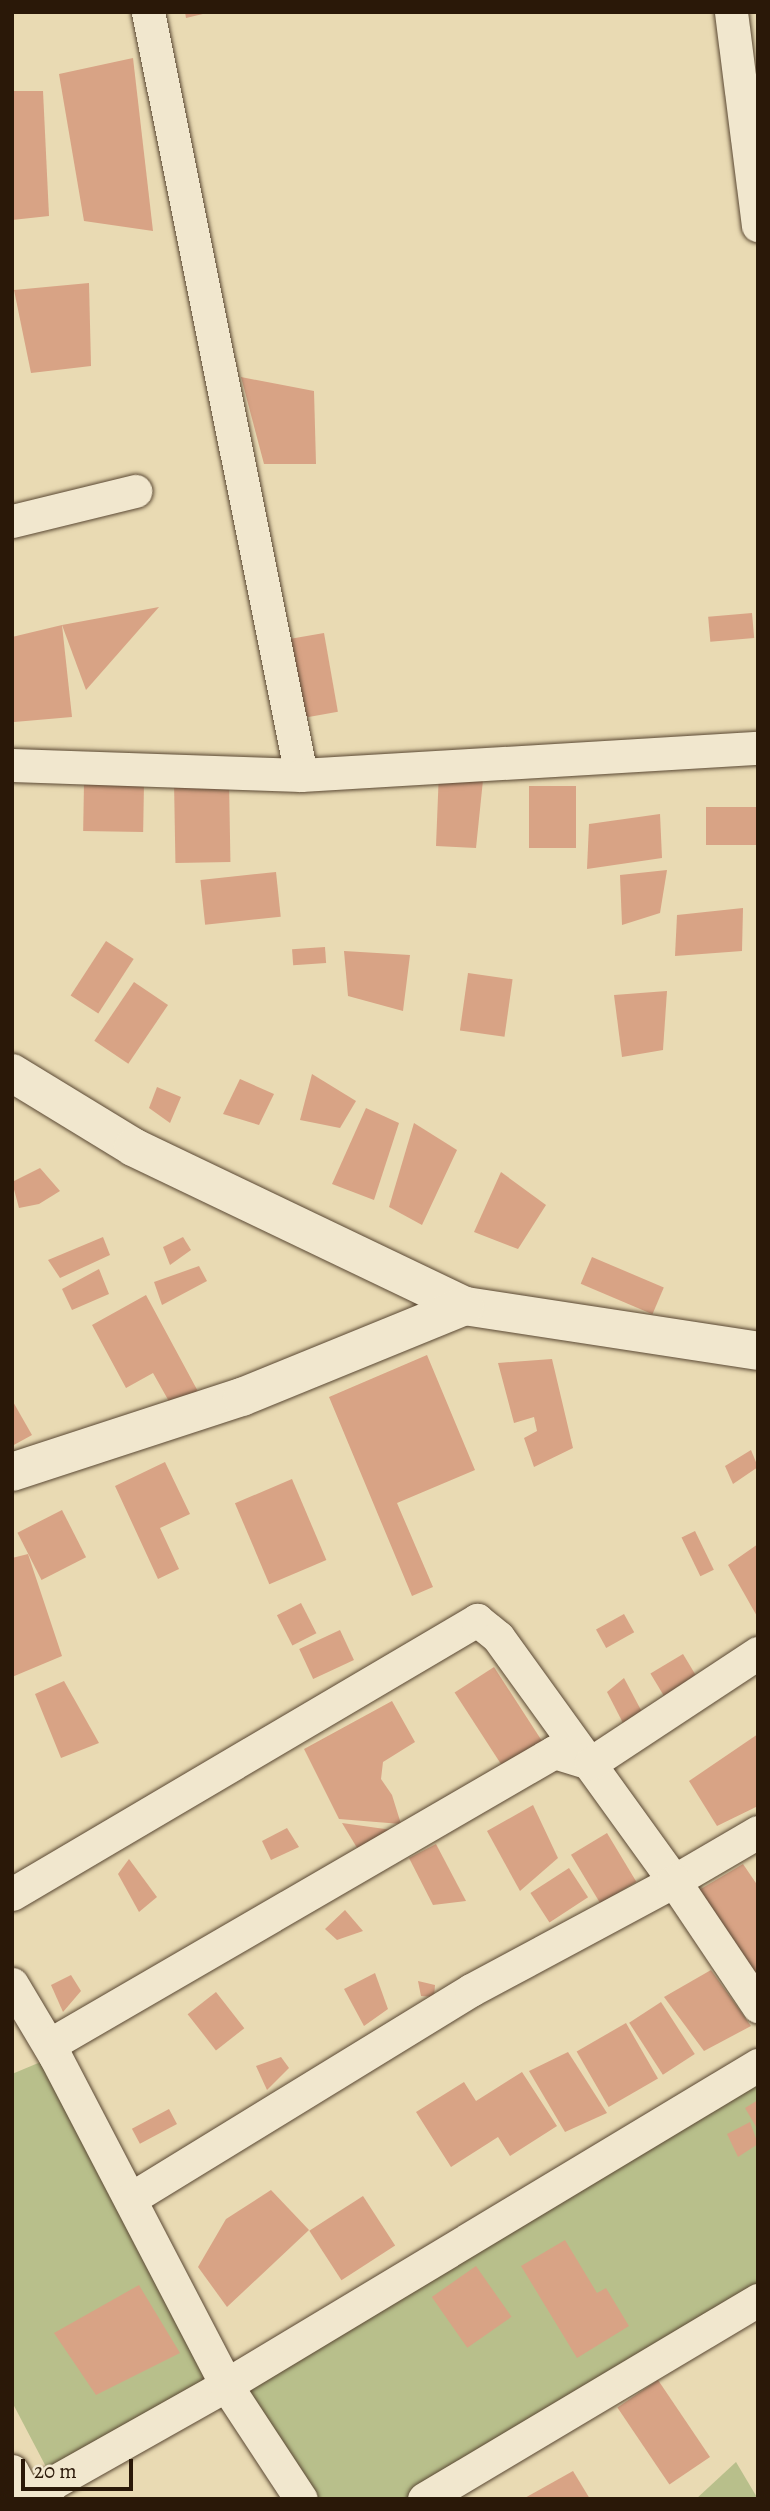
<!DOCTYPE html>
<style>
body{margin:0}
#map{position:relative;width:770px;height:2511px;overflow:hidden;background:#e9dab3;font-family:Alegreya,serif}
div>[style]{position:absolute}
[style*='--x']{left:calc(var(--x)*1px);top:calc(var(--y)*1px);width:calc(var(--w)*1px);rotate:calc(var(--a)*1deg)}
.green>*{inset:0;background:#b8bf8b}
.building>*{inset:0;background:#d8a385;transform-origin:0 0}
.roads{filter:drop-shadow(0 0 2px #5a4833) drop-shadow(0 0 2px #5a4833)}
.minor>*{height:33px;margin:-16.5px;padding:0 16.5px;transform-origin:16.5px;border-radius:16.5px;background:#f1e7ce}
.tertiary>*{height:38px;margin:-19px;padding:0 19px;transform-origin:19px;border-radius:19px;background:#f1e7ce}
span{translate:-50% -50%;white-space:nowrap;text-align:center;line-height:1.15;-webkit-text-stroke:7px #f1e7ce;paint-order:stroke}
.frame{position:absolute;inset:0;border:14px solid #2a1808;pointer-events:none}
.scale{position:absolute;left:21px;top:2459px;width:112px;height:32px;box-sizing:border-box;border:4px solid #2a1808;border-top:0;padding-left:9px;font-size:21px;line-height:24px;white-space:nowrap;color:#2a1808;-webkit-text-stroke:5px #f1e7ce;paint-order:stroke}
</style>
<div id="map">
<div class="green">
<div style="clip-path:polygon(55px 2056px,226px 2384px,758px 2065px,758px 2312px,429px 2499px,301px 2499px,226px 2385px,54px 2482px,12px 2402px,12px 2074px)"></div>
<div style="clip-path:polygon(736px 2462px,758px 2499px,696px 2499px)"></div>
</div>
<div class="building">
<div style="clip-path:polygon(185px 12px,207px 12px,207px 13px,186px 18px)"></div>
<div style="clip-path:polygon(133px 58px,153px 231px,84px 221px,59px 74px)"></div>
<div style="clip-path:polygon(12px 91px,43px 91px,49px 216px,12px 220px)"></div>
<div style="clip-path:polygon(89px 283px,91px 366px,31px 373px,14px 290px)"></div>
<div style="clip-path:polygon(241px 377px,314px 391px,316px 464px,264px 464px)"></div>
<div style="clip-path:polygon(159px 607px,86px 690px,62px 625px)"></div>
<div style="left:752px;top:613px;width:25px;height:44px;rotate:85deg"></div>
<div style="clip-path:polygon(62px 625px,72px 717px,14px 722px,12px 637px)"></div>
<div style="left:324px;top:633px;width:80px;height:41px;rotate:80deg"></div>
<div style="clip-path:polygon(439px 771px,483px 780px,476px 848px,436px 846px)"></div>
<div style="left:229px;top:780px;width:82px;height:55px;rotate:89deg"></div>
<div style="left:84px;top:783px;width:60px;height:48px;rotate:1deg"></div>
<div style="left:529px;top:786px;width:47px;height:62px"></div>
<div style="left:758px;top:807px;width:38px;height:52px;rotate:90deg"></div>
<div style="clip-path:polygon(660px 814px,662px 858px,587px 869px,589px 824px)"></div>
<div style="clip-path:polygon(667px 870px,660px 913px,622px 925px,620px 875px)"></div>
<div style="left:276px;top:872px;width:45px;height:76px;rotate:84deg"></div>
<div style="clip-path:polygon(743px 908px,742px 951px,675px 956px,677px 915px)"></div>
<div style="left:106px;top:941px;width:33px;height:65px;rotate:33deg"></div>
<div style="left:325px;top:947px;width:16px;height:33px;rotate:86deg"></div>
<div style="clip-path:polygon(344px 951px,410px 955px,403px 1011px,348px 996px)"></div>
<div style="left:468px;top:973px;width:45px;height:58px;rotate:8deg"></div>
<div style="left:134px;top:982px;width:41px;height:71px;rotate:34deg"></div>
<div style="clip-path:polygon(667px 991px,663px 1050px,622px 1057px,614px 995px)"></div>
<div style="clip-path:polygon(312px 1074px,356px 1101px,340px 1128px,300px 1120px)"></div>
<div style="clip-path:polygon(240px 1079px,274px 1094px,259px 1125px,223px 1114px)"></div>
<div style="clip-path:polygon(157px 1087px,181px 1097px,170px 1123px,149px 1108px)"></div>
<div style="clip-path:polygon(366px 1108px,399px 1123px,374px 1200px,332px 1184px)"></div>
<div style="clip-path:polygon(414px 1123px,457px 1150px,422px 1225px,389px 1207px)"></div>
<div style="clip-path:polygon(40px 1168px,60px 1191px,39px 1204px,19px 1208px,12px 1182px)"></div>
<div style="clip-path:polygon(501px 1172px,546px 1205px,518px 1249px,474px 1232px)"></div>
<div style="clip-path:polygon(103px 1237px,110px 1255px,60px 1278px,48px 1260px)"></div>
<div style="clip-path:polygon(183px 1237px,191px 1250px,170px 1265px,163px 1247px)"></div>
<div style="left:592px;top:1257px;width:78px;height:29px;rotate:23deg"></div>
<div style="clip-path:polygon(199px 1266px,207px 1281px,162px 1305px,154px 1282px)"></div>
<div style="clip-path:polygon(99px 1269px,109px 1294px,72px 1310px,62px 1289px)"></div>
<div style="clip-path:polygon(146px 1295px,201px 1397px,175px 1412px,153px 1373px,126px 1388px,92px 1325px)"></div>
<div style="clip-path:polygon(427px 1355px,475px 1470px,397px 1503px,433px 1587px,412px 1596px,329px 1397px)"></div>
<div style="clip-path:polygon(552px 1359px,573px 1448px,534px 1467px,524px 1438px,537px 1431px,534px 1417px,514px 1423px,498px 1363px)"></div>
<div style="clip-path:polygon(12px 1400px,32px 1435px,12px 1446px)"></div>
<div style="clip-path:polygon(751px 1450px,758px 1467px,733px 1484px,725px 1466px)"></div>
<div style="clip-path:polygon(165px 1462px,190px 1514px,160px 1528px,179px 1569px,158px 1579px,115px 1486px)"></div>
<div style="left:292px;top:1479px;width:88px;height:62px;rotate:67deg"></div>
<div style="left:62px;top:1510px;width:53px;height:50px;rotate:63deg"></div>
<div style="left:695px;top:1531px;width:43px;height:15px;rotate:64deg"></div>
<div style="clip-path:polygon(758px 1544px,758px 1618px,728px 1565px)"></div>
<div style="clip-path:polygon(28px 1554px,62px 1656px,12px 1677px,12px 1558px)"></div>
<div style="left:301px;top:1603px;width:34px;height:27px;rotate:63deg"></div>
<div style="left:624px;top:1614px;width:21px;height:32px;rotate:61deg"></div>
<div style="left:340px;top:1630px;width:33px;height:45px;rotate:65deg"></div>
<div style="left:683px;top:1654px;width:26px;height:38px;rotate:59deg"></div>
<div style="left:494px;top:1667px;width:89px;height:47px;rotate:57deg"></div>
<div style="clip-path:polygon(624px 1678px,642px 1712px,623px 1723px,607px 1692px)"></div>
<div style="clip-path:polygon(64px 1681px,99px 1743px,61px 1758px,35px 1694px)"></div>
<div style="clip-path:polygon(392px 1701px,415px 1742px,383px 1762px,381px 1779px,392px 1795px,401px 1824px,339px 1819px,304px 1749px)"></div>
<div style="clip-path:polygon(758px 1734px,758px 1806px,717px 1826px,689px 1781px)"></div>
<div style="clip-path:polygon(533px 1805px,558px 1858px,520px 1891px,487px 1831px)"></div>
<div style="clip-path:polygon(342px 1823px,392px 1830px,362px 1856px)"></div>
<div style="clip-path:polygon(287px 1828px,299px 1847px,271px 1860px,262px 1841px)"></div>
<div style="left:607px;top:1833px;width:57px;height:42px;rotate:59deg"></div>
<div style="clip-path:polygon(436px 1844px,466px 1901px,433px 1905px,409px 1858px)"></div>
<div style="clip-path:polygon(129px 1859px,157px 1897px,139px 1912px,118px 1874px)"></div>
<div style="clip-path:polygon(743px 1864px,758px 1886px,758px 1982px,699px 1890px)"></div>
<div style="left:569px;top:1868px;width:35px;height:46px;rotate:57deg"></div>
<div style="clip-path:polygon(345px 1910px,363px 1931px,337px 1940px,325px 1929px)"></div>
<div style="clip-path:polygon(711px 1970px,751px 2026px,704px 2051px,664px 1997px)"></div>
<div style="clip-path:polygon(375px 1973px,388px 2009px,364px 2026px,344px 1989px)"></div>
<div style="clip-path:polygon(71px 1975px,81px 1991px,63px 2012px,51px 1985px)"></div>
<div style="clip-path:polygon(418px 1981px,435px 1985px,434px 1997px,421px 1996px)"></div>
<div style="left:216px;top:1992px;width:46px;height:36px;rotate:52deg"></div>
<div style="left:661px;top:2002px;width:62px;height:38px;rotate:57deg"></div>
<div style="left:626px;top:2023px;width:64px;height:57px;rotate:60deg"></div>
<div style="clip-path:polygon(568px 2052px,607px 2113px,565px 2132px,529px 2071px)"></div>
<div style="clip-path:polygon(281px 2057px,289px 2068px,267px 2090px,256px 2066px)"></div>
<div style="clip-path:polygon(522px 2072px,557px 2126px,510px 2156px,498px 2137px,451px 2167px,416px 2112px,464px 2082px,476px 2101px)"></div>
<div style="clip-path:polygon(758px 2100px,758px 2130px,745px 2108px)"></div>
<div style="left:169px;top:2109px;width:17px;height:42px;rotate:62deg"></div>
<div style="clip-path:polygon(750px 2122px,758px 2144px,738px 2157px,727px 2134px)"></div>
<div style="clip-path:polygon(271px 2190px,309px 2230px,227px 2307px,198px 2267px,226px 2219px)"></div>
<div style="left:363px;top:2196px;width:59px;height:64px;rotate:57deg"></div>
<div style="clip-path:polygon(565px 2240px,597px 2293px,606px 2288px,629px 2326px,577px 2358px,521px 2266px)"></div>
<div style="left:476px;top:2266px;width:62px;height:54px;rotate:55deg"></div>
<div style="clip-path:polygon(139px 2285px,180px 2353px,96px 2395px,54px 2333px)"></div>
<div style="left:658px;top:2380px;width:93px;height:49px;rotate:56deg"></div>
<div style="clip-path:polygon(573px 2471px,590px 2499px,523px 2499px)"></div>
</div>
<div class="roads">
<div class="minor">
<div style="--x:148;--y:12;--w:778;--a:78.66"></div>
<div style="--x:731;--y:12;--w:215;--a:82.8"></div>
<div style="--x:12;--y:521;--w:127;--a:-13.7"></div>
<div style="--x:12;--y:765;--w:289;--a:2"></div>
<div style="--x:301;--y:775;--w:458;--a:-3.4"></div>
<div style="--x:12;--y:1894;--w:540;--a:-30.51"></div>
<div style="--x:477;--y:1620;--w:27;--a:39"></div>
<div style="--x:498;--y:1637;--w:301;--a:54.2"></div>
<div style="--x:674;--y:1881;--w:97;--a:-30.3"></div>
<div style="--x:12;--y:1984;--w:84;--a:59.2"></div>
<div style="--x:55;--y:2056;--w:371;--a:62.5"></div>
<div style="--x:226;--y:2385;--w:136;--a:56.7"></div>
<div style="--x:49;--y:2045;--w:584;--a:-30.12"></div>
<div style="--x:554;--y:1752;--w:39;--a:17"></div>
<div style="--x:591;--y:1763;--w:200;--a:-33.4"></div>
<div style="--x:130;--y:2199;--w:400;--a:-31.5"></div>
<div style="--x:471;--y:1990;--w:230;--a:-28.2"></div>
<div style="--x:674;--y:1881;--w:151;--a:56.1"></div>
<div style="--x:12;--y:2471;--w:32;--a:62"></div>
<div style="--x:40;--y:2499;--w:22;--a:-51"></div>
<div style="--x:54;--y:2482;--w:197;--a:-29.4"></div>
<div style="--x:226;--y:2385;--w:621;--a:-31.03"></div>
<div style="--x:424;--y:2499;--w:389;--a:-30.8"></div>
</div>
<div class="tertiary">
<div style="--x:12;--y:1073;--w:142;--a:31.4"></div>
<div style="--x:133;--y:1147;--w:368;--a:25.6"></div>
<div style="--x:465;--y:1306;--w:296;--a:8.7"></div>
<div style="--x:12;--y:1472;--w:242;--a:-18.1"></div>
<div style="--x:242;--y:1397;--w:241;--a:-22.2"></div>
</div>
</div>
<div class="frame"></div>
<div class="scale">20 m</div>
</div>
